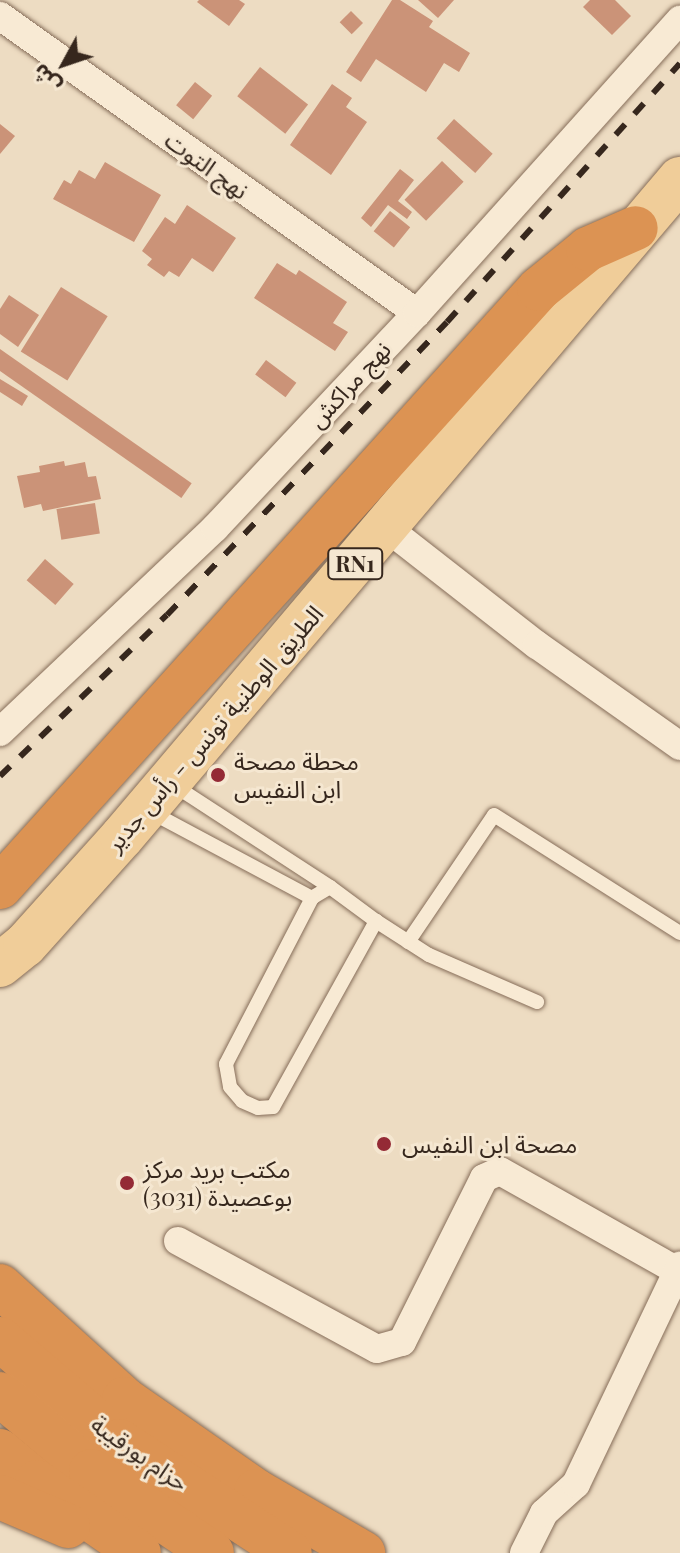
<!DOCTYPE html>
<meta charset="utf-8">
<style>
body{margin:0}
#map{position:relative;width:680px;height:1553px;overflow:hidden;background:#eddcc2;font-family:"Playfair Display","Noto Sans Arabic",serif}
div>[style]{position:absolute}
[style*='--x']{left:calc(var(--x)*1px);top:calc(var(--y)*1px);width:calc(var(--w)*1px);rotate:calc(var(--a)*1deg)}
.building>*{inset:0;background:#cb9378;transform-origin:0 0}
.roads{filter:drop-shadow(0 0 2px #866d59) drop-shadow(0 0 2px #866d59)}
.lane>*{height:14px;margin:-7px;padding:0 7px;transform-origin:7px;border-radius:7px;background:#f8ead4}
.street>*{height:28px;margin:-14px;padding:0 14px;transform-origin:14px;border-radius:14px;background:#f8ead4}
.primary>*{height:44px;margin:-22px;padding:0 22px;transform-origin:22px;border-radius:22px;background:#f0cd99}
.highway>*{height:44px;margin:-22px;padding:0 22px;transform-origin:22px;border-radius:22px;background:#dc9353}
.rail>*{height:6px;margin-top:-3px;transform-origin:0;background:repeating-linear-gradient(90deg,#36271d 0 14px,transparent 0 28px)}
.dots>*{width:22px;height:22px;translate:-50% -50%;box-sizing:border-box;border:4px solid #f5e7d1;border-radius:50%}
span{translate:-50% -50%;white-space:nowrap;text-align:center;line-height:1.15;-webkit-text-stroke:6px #f5e7d1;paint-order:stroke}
.shield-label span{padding:2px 6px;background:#f5e7d1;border:2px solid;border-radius:6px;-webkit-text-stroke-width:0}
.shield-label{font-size:22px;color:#36271d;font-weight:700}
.street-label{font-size:24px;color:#36271d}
.poi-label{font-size:24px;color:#36271d}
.left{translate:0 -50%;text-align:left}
.north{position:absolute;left:24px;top:24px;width:80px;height:80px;-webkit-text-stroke:6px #f5e7d1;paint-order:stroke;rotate:230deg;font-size:22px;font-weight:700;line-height:32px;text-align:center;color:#36271d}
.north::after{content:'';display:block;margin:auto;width:28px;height:36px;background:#36271d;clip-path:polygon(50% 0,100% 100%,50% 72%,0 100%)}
</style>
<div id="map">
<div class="building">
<div style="clip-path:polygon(199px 0,239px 0,245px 4px,229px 26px,197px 2px)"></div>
<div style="clip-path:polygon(392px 0,400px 0,433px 21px,429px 27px,470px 53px,459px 72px,444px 63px,426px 92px,376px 59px,361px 82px,346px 72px)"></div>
<div style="clip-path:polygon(418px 0,454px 0,438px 18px)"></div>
<div style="clip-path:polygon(590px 0,615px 0,631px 16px,612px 35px,583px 7px)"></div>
<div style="left:351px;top:11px;width:17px;height:16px;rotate:45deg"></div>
<div style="left:260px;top:67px;width:61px;height:37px;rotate:38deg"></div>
<div style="left:195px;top:82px;width:22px;height:30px;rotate:39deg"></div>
<div style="clip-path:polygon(332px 84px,352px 98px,346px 107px,367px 122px,331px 175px,290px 145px)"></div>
<div style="left:454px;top:119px;width:52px;height:26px;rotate:42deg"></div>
<div style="clip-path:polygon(0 124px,15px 136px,0 154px)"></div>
<div style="left:442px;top:161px;width:30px;height:54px;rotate:44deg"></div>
<div style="clip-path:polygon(105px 162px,161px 195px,134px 242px,53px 199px,64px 180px,71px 184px,79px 170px,95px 179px)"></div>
<div style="clip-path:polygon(400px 169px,414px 180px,398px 201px,412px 212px,407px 219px,388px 205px,371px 227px,361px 218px)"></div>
<div style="clip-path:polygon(187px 205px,236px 238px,213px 272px,192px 258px,179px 277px,169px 271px,164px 277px,147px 265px,152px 259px,142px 251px,165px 217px,175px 224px)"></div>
<div style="left:390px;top:211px;width:26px;height:26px;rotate:39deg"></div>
<div style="clip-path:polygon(277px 263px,296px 275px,299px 270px,347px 302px,333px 323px,348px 332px,335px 351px,254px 298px)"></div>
<div style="left:61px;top:287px;width:55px;height:76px;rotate:32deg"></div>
<div style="clip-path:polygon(9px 295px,39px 315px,18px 347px,0 334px,0 309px)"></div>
<div style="left:0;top:349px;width:234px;height:18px;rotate:35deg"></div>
<div style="left:266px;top:360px;width:38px;height:18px;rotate:37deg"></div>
<div style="clip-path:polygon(0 379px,28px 396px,22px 406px,0 392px)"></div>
<div style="clip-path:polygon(64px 461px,65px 466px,85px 462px,88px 477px,96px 476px,101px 499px,43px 511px,41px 504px,24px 508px,17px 476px,40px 472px,39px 466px)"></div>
<div style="left:95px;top:503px;width:31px;height:39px;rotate:81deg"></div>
<div style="left:45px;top:559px;width:38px;height:28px;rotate:41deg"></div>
</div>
<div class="roads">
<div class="lane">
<div style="--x:172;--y:784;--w:189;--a:33.1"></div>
<div style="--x:330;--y:887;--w:57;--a:36.5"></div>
<div style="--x:149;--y:811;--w:185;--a:28.1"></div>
<div style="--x:330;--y:887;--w:21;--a:149"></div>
<div style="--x:312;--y:898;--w:187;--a:117.4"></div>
<div style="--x:226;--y:1064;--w:23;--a:80"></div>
<div style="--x:230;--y:1087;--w:18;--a:49"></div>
<div style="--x:242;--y:1101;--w:17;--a:24"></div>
<div style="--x:258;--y:1108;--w:15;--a:-4"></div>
<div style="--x:273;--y:1107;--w:213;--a:-61"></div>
<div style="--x:376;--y:921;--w:63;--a:32.7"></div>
<div style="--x:429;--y:955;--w:118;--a:23.5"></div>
<div style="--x:408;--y:942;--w:153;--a:-55.9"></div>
<div style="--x:494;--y:815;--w:220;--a:32.4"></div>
</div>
<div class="street">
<div style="--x:0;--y:16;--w:512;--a:35.46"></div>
<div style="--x:387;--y:528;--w:190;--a:38"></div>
<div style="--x:537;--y:645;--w:175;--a:35.2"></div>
<div style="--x:0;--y:732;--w:296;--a:-43.5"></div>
<div style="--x:215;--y:528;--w:295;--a:-46.8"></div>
<div style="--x:417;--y:313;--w:394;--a:-48.1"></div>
<div style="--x:178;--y:1241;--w:226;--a:28.5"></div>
<div style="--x:377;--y:1349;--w:26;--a:-16"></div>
<div style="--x:402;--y:1342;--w:183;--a:-63.4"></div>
<div style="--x:484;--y:1178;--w:17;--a:-24"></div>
<div style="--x:500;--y:1171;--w:202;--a:29.4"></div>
<div style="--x:524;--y:1553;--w:45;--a:-63.4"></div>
<div style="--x:544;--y:1513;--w:43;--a:-42.2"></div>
<div style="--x:576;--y:1484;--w:242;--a:-64.5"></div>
</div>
<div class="primary">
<div style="--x:0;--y:965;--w:32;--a:-39"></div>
<div style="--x:25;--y:945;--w:145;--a:-48.1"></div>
<div style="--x:122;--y:837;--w:863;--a:-49.7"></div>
</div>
<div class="highway">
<div style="--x:0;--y:887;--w:805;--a:-47.97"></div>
<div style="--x:539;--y:289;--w:63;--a:-39.2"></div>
<div style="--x:588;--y:249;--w:52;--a:-23.6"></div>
<div style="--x:0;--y:1286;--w:168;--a:42.3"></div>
<div style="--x:124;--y:1399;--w:161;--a:34.9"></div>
<div style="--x:256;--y:1491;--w:124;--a:30.1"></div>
<div style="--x:0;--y:1339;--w:157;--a:40.6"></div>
<div style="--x:119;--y:1441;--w:204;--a:33.2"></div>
<div style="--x:0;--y:1394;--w:119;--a:40.2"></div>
<div style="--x:91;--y:1471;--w:146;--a:34.1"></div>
<div style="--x:0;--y:1451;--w:48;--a:40"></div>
<div style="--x:37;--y:1482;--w:124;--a:34.8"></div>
<div style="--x:0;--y:1497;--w:74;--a:23.1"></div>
</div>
</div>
<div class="rail">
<div style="--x:0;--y:776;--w:232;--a:-44"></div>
<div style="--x:167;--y:615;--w:405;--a:-46.3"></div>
<div style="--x:447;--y:322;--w:348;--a:-48"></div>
</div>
<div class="dots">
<div style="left:218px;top:775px;background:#942a35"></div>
<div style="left:384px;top:1144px;background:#942a35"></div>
<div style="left:127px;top:1183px;background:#942a35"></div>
</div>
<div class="shield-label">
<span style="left:355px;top:564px">RN1</span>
</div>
<div class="street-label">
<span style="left:207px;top:165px;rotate:36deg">نهج التوت</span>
<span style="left:349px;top:384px;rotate:-47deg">نهج مراكش</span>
<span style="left:214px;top:728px;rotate:-49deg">الطريق الوطنية تونس - رأس جدير</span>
<span style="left:140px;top:1453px;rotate:35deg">حزام بورقيبة</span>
</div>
<div class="poi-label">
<span class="left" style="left:234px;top:775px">محطة مصحة<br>ابن النفيس</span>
<span class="left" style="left:402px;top:1144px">مصحة ابن النفيس</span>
<span class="left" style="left:143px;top:1183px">مكتب بريد مركز<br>بوعصيدة (3031)</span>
</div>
<div class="north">ش</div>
</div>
